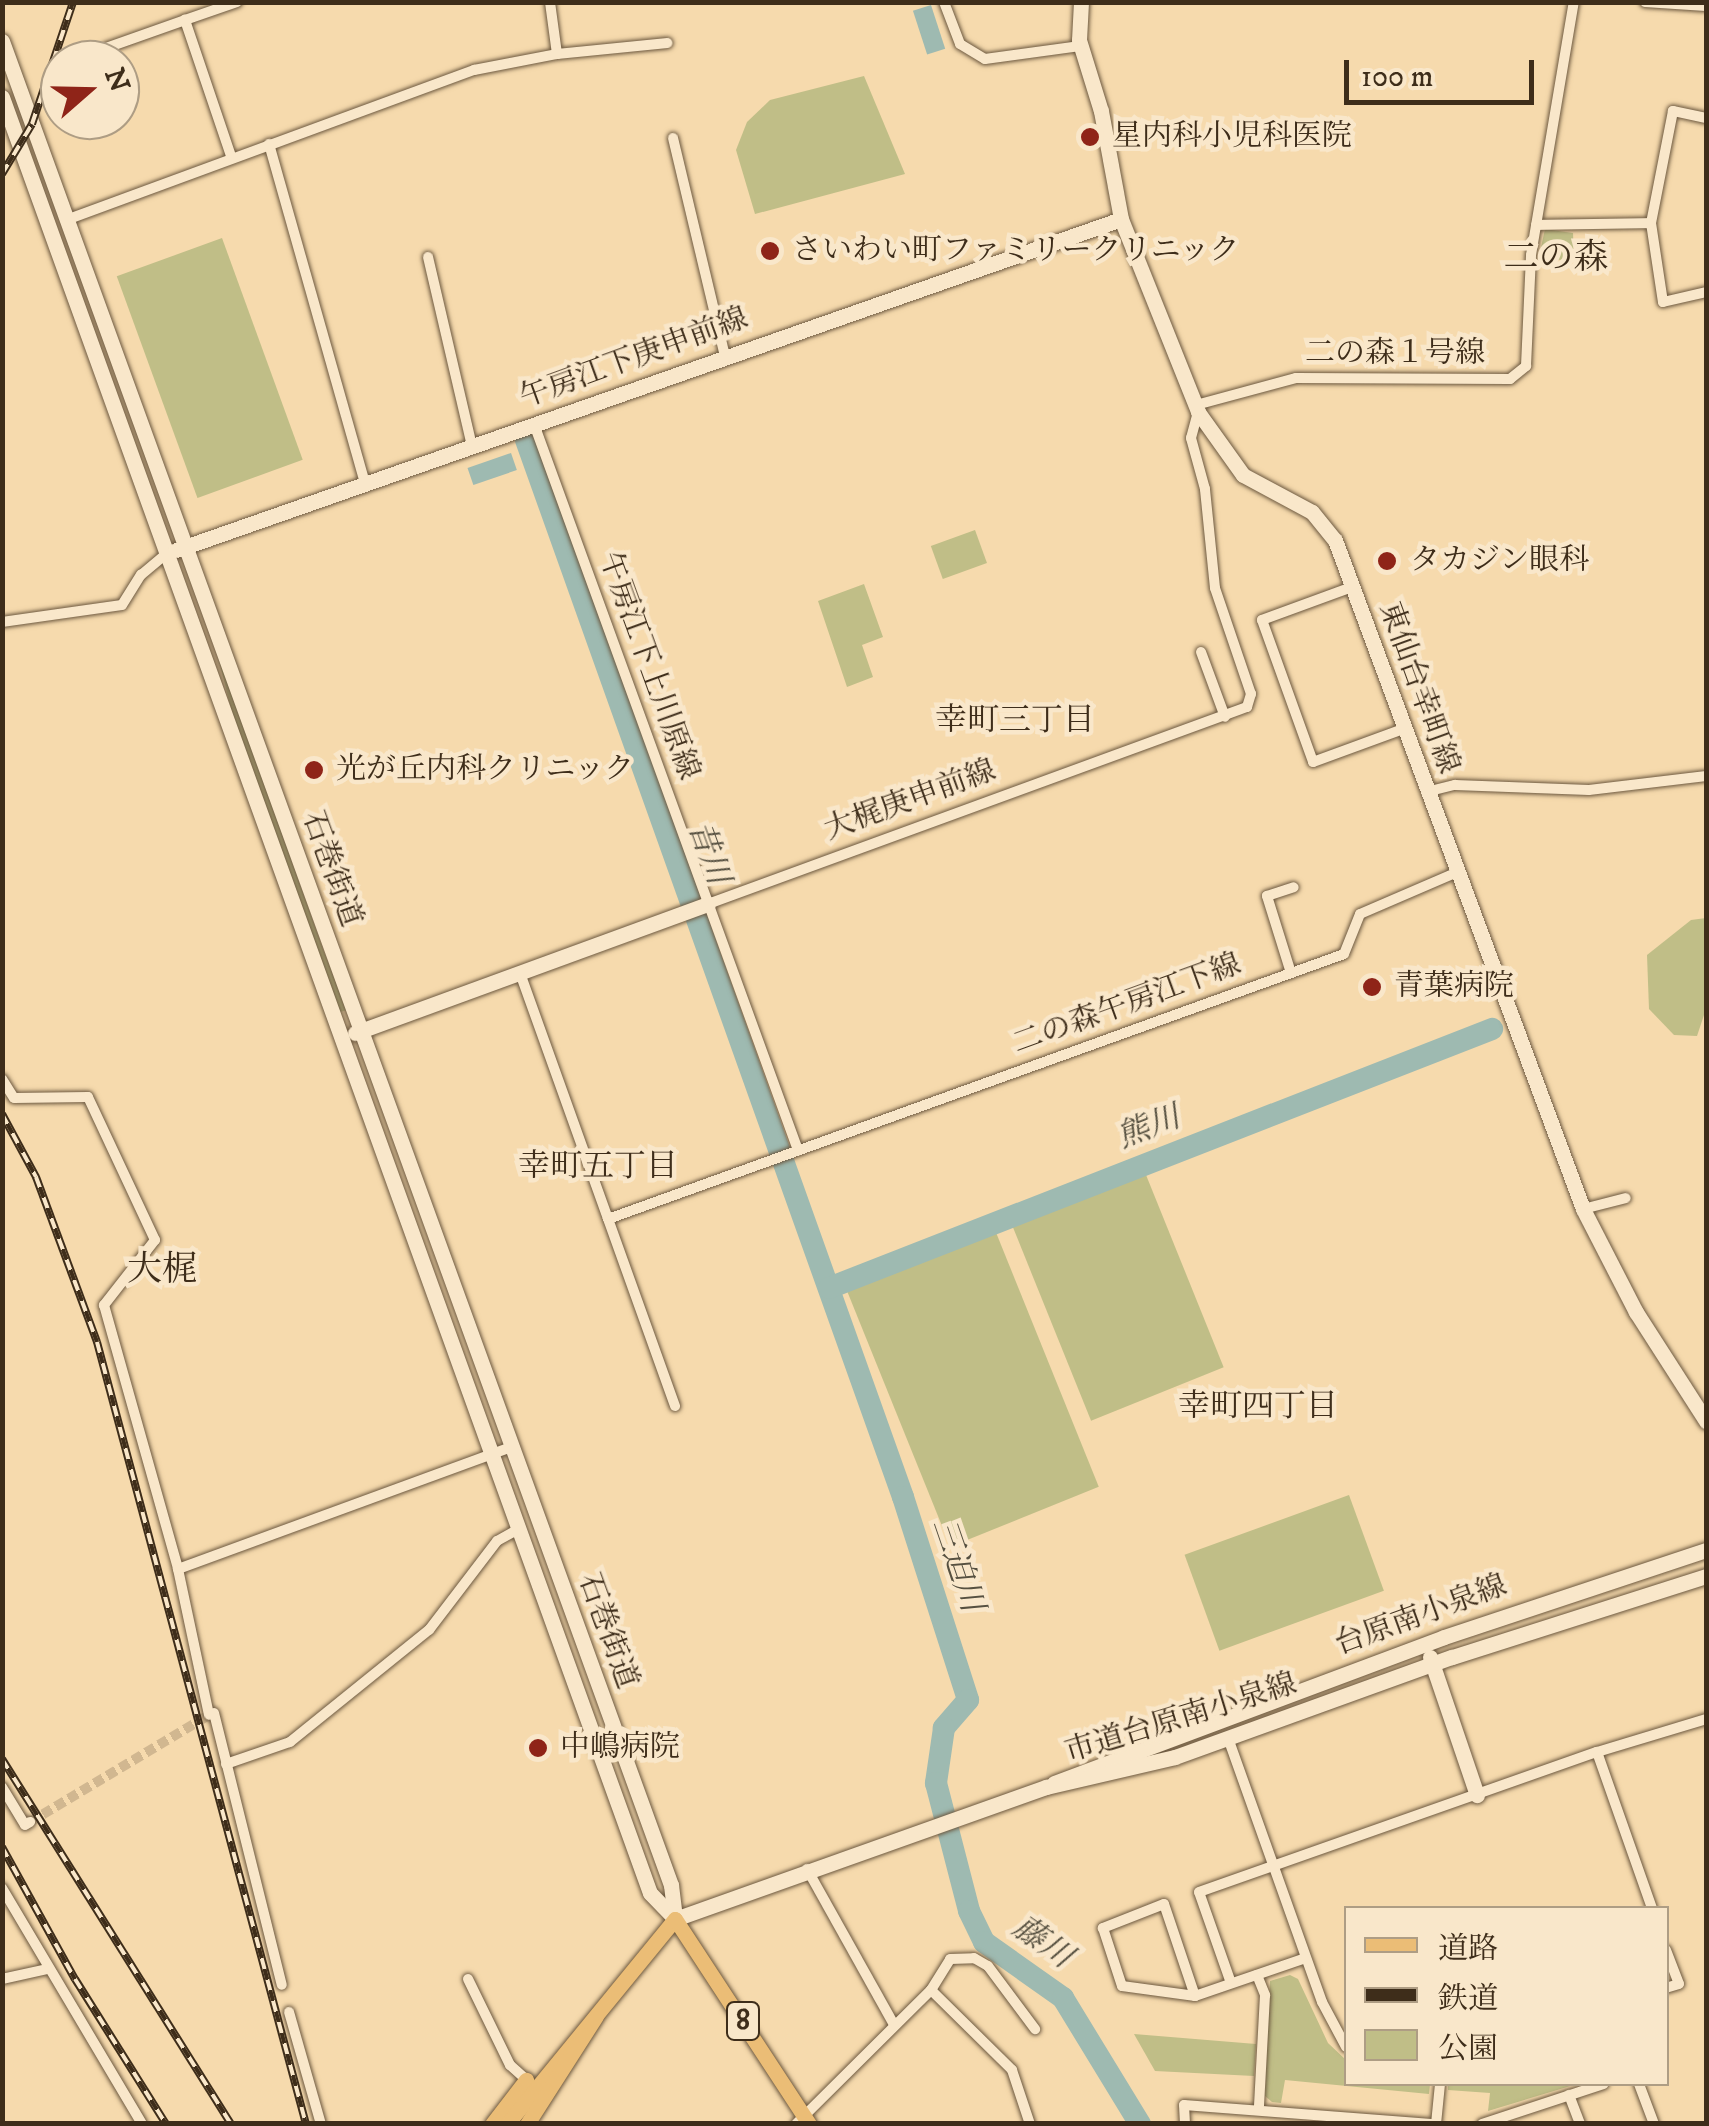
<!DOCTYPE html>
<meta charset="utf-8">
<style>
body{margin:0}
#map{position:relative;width:1709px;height:2126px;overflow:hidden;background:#f6daad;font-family:"IM FELL DW Pica","Noto Serif JP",serif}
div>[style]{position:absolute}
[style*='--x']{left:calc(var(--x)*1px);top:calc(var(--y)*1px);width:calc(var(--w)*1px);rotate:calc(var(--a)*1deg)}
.green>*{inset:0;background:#c0be87;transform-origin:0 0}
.water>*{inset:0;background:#9ebab1;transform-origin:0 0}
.river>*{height:22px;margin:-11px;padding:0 11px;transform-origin:11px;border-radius:11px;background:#9ebab1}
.street-tunnel>*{height:10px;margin-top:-5px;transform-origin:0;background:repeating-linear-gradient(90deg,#d1b790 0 10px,transparent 0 15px)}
.roads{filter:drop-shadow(0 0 2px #6c583f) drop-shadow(0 0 2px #6c583f)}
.street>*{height:10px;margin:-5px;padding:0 5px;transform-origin:5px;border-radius:5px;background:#f9e7ca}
.secondary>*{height:15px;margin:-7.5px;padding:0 7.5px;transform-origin:7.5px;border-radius:7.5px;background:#f9e7ca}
.primary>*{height:15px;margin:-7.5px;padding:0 7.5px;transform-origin:7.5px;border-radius:7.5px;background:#ebbd76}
.rail>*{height:8px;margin-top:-4px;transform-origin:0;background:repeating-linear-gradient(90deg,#f9e7ca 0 11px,#3e2d1a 0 22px);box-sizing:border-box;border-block:2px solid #3e2d1a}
.dots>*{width:28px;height:28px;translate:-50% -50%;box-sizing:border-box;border:5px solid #f9e7ca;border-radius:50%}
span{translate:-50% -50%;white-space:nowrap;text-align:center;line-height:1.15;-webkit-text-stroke:9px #f9e7ca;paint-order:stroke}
.shield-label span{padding:2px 8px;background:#f9e7ca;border:2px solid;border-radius:8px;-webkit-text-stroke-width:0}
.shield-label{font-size:28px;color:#3e2d1a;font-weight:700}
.poi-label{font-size:30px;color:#3e2d1a}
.left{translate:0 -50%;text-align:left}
.street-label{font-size:30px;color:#3e2d1a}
.neighbourhood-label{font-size:32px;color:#3e2d1a}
.water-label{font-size:32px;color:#565040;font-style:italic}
.quarter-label{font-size:35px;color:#3e2d1a}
.frame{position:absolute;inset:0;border:5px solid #3e2d1a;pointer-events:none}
.legend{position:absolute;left:1344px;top:1906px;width:325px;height:180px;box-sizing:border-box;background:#f9e7ca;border:2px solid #ae9d84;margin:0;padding:12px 18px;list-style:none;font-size:30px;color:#3e2d1a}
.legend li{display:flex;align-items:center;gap:20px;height:50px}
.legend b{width:50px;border:2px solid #ae9d84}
.north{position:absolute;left:40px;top:40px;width:100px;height:100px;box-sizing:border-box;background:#f9e7ca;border:2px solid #ae9d84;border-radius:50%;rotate:70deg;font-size:28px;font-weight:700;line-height:40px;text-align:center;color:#3e2d1a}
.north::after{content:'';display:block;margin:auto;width:35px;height:45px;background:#8f2418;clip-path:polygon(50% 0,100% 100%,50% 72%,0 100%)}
.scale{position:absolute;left:1344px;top:60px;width:190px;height:45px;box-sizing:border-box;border:5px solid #3e2d1a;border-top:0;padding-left:12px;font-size:30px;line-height:35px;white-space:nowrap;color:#3e2d1a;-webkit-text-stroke:8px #f9e7ca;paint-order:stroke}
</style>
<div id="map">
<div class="green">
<div style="clip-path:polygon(864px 76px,905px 174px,755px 214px,736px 150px,747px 122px,770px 100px)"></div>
<div style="clip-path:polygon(1545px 229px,1573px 233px,1574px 259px,1538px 261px)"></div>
<div style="left:222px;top:238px;width:236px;height:112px;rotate:70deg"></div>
<div style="left:975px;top:530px;width:35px;height:47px;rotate:70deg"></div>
<div style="clip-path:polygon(864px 584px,883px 637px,862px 645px,873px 677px,847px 687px,818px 601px)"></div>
<div style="clip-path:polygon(216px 648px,324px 952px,347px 1010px,340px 1012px,233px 717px)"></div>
<div style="clip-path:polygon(1706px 918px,1706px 1009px,1697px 1036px,1674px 1035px,1649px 1009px,1647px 955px,1691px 920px)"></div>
<div style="left:1142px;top:1165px;width:218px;height:143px;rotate:68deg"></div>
<div style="left:995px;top:1230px;width:277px;height:160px;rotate:68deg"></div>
<div style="left:1349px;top:1495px;width:102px;height:175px;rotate:70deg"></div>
<div style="clip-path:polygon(1290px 1975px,1298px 1979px,1328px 2043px,1346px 2060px,1346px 2084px,1430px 2084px,1429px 2094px,1285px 2080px,1281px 2103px,1272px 2102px,1265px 2096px,1270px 1981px)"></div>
<div style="clip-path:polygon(1134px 2034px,1256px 2044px,1254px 2076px,1155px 2071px)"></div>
<div style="clip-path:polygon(1448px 2084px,1577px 2084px,1488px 2111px,1490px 2093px,1448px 2090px)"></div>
</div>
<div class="water">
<div style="left:931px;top:5px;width:46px;height:19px;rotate:72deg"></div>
<div style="left:511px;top:453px;width:18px;height:46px;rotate:71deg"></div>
</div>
<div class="river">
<div style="--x:526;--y:440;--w:1122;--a:70.37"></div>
<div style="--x:903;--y:1497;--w:213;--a:72.2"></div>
<div style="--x:968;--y:1700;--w:37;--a:131"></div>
<div style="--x:944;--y:1728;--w:56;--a:98.3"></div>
<div style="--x:936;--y:1783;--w:132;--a:75.5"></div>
<div style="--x:969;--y:1911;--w:34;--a:64"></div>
<div style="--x:984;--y:1942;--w:97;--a:35.3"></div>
<div style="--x:1063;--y:1998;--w:148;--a:58.6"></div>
<div style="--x:829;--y:1288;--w:712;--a:-21.34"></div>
</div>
<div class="street-tunnel">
<div style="--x:30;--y:1822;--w:209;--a:-30.9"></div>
</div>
<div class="roads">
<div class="street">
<div style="--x:944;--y:2;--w:45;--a:69.1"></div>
<div style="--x:960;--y:44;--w:29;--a:31"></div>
<div style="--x:985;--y:59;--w:96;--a:-7.8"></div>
<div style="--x:1645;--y:2;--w:61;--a:3.8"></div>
<div style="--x:106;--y:48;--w:84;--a:-19.5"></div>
<div style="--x:557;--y:54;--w:111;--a:-5.7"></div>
<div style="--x:1706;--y:118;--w:34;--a:-168"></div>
<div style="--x:1673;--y:111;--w:114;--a:101.1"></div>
<div style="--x:1651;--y:223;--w:80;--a:81.4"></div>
<div style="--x:1663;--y:302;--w:44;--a:-13.1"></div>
<div style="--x:673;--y:138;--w:224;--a:76.6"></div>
<div style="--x:269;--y:144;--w:353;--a:74.2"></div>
<div style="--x:231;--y:156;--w:144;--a:-108.7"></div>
<div style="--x:185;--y:20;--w:55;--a:-19.1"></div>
<div style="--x:66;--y:220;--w:435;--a:-20.2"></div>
<div style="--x:474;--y:70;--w:85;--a:-10.9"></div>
<div style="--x:557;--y:54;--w:52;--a:-97.7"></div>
<div style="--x:1536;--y:225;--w:115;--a:-1"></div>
<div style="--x:428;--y:257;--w:194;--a:76.9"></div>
<div style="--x:1196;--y:405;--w:104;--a:-15.1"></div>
<div style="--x:1296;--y:378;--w:214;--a:0.3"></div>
<div style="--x:1510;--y:379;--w:21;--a:-39"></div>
<div style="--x:1526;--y:366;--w:111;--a:-87.4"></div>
<div style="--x:1531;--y:255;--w:257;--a:-80.4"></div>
<div style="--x:534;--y:424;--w:773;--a:70.02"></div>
<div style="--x:1352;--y:587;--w:96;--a:159.9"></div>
<div style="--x:1262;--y:620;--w:151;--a:70.2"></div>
<div style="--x:1313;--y:762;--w:96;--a:-20.1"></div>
<div style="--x:2;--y:622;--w:121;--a:-8.1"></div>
<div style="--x:122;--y:605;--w:36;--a:-58"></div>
<div style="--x:141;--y:575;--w:33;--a:-40"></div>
<div style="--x:1201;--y:652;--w:69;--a:69.7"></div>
<div style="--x:1426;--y:792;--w:30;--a:-14"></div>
<div style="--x:1455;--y:785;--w:134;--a:2.1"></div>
<div style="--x:1589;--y:790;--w:118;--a:-6.8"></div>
<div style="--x:708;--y:904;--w:574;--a:-20.08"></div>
<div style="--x:1247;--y:707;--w:14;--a:-73"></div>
<div style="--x:1251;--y:694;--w:112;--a:-108.8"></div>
<div style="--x:1215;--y:588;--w:100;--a:-95.8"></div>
<div style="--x:1205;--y:489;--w:53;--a:-105.4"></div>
<div style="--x:1191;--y:438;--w:27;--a:-75"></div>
<div style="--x:520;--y:973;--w:460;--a:70.3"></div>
<div style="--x:1291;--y:973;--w:81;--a:-107.3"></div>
<div style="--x:1267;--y:896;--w:28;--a:-18"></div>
<div style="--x:2;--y:1079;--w:22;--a:58"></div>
<div style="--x:14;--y:1098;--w:74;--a:-0.8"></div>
<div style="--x:88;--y:1097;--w:158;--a:64.9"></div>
<div style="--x:155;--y:1240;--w:83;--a:128.1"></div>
<div style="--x:104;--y:1305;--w:274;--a:74.3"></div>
<div style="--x:178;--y:1569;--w:149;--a:78"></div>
<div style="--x:1583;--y:1209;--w:44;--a:-14.3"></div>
<div style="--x:608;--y:1219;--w:782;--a:-19.8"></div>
<div style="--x:1344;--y:954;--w:43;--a:-68.2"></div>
<div style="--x:1360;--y:914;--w:103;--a:-23.3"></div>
<div style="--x:178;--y:1569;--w:355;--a:-20.1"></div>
<div style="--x:214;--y:1713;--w:280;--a:76"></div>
<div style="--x:1228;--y:1738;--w:280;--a:70.4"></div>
<div style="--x:1322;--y:2002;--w:51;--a:61.9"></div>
<div style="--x:1597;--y:1752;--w:114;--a:-16.8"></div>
<div style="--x:226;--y:1764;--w:68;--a:-19"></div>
<div style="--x:290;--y:1742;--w:179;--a:-38.9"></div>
<div style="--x:429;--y:1630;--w:112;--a:-52.6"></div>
<div style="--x:497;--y:1541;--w:25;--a:-29"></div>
<div style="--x:2;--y:1787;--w:44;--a:58.8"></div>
<div style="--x:25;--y:1825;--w:6;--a:-31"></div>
<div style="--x:807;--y:1869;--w:176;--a:60.8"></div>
<div style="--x:2;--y:1888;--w:274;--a:59.3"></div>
<div style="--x:1666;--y:1950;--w:36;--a:69"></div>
<div style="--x:1679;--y:1984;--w:14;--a:163"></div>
<div style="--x:1257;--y:1975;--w:22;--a:68"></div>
<div style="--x:1265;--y:1995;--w:111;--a:93.1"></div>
<div style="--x:2;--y:1979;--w:47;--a:-12.3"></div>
<div style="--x:468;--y:1979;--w:96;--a:64"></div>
<div style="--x:510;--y:2065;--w:24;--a:42"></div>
<div style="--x:1231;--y:1983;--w:96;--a:-109.4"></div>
<div style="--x:1199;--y:1892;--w:422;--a:-19.4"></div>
<div style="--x:1597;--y:1752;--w:165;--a:70.6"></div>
<div style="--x:931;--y:1990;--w:114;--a:44.6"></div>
<div style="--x:1012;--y:2070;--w:57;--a:71.6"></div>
<div style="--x:1195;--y:1996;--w:97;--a:-108.6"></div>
<div style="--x:1164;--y:1904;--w:66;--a:158.5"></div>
<div style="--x:1103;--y:1928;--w:61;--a:71.9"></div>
<div style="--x:1122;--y:1986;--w:74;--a:7.8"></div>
<div style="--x:1195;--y:1996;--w:117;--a:-18.9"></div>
<div style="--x:289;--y:2012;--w:116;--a:74.1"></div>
<div style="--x:1639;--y:2084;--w:43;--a:69.4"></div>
<div style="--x:1569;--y:2095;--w:31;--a:69"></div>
<div style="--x:796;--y:2124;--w:190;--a:-44.8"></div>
<div style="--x:931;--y:1990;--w:36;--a:-58"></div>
<div style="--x:950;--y:1959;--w:24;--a:-2"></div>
<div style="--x:974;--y:1958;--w:16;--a:30"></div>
<div style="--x:988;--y:1966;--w:79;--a:53.3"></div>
<div style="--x:1185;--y:2124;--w:19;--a:-93"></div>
<div style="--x:1184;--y:2105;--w:248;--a:4.4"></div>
<div style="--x:1436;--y:2124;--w:40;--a:-84.3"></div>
<div style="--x:1482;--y:2124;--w:128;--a:-18.2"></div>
</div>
<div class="secondary">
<div style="--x:1081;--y:2;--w:38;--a:93"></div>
<div style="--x:1079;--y:40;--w:74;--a:72.8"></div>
<div style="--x:1101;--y:111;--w:110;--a:79.5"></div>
<div style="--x:1121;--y:219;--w:208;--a:68.2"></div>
<div style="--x:1198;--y:412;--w:77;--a:54.5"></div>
<div style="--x:1243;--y:475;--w:78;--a:28.2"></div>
<div style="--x:1312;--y:512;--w:36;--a:51"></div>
<div style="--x:1335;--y:540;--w:713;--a:69.66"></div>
<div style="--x:1583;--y:1209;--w:116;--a:62.8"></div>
<div style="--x:1636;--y:1312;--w:130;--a:57.3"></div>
<div style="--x:2;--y:41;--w:1962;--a:70.06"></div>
<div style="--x:671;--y:1885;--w:34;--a:83"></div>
<div style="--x:2;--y:97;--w:1909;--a:70.16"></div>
<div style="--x:650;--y:1893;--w:36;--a:46"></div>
<div style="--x:176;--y:550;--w:1001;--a:-19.3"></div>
<div style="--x:355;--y:1033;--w:376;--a:-20.1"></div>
<div style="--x:1430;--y:1657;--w:146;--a:71.2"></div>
<div style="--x:1054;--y:1783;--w:416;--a:-20.5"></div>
<div style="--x:1444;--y:1637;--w:276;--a:-18.4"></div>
<div style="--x:675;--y:1919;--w:394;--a:-19.6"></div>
<div style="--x:1046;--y:1787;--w:132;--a:-13.1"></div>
<div style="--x:1175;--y:1757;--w:294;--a:-19.9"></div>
<div style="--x:1452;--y:1657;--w:267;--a:-17.7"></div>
</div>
<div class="primary">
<div style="--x:492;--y:2124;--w:56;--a:-52.3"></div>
<div style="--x:507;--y:2124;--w:265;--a:-50.7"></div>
<div style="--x:675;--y:1919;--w:245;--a:56.8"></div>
<div style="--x:527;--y:2124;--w:128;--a:-57.4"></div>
</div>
</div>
<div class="rail">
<div style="--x:2;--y:174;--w:58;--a:-59"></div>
<div style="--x:32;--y:124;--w:129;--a:-71.4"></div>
<div style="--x:2;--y:1114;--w:72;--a:61.6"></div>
<div style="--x:36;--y:1177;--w:176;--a:69.7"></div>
<div style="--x:97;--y:1342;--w:809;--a:75.04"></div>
<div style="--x:2;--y:1759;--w:431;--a:57.9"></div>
<div style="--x:2;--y:1847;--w:151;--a:61.1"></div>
<div style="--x:75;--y:1979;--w:171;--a:57.9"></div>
</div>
<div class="dots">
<div style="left:1090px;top:137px;background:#8f2418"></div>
<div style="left:770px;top:251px;background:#8f2418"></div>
<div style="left:1387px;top:561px;background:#8f2418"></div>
<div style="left:314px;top:770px;background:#8f2418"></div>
<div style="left:1372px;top:987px;background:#8f2418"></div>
<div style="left:538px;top:1748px;background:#8f2418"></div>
</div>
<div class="shield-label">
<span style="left:743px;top:2021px">8</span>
</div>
<div class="poi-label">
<span class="left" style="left:1112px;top:137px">星内科小児科医院</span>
<span class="left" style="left:792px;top:251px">さいわい町ファミリークリニック</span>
<span class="left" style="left:1410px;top:561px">タカジン眼科</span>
<span class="left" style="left:336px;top:770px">光が丘内科クリニック</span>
<span class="left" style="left:1394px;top:987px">青葉病院</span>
<span class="left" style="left:560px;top:1748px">中嶋病院</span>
</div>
<div class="street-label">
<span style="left:1395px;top:354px">二の森１号線</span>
<span style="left:634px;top:359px;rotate:-20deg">午房江下庚申前線</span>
<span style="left:648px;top:666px;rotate:70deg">午房江下上川原線</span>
<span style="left:1418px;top:688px;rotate:70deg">東仙台幸町線</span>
<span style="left:910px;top:801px;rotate:-20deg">大梶庚申前線</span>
<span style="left:331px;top:869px;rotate:70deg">石巻街道</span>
<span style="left:1127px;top:1005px;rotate:-20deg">二の森午房江下線</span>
<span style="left:1421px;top:1616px;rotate:-20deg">台原南小泉線</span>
<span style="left:607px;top:1631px;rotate:70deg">石巻街道</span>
<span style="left:1181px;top:1719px;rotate:-17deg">市道台原南小泉線</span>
</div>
<div class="neighbourhood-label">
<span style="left:1015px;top:721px">幸町三丁目</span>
<span style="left:598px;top:1167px">幸町五丁目</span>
<span style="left:1258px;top:1407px">幸町四丁目</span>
</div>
<div class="water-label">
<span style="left:708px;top:853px;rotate:70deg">昔川</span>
<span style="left:1149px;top:1128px;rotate:-21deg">熊川</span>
<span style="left:957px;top:1565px;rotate:71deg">三迫川</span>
<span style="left:1042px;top:1943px;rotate:35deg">藤川</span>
</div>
<div class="quarter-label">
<span style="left:1556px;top:258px">二の森</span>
<span style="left:162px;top:1270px">大梶</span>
</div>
<div class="frame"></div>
<ul class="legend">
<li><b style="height:12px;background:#ebbd76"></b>道路</li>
<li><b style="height:12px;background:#3e2d1a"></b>鉄道</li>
<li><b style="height:28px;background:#c0be87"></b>公園</li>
</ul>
<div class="north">N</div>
<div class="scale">100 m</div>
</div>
